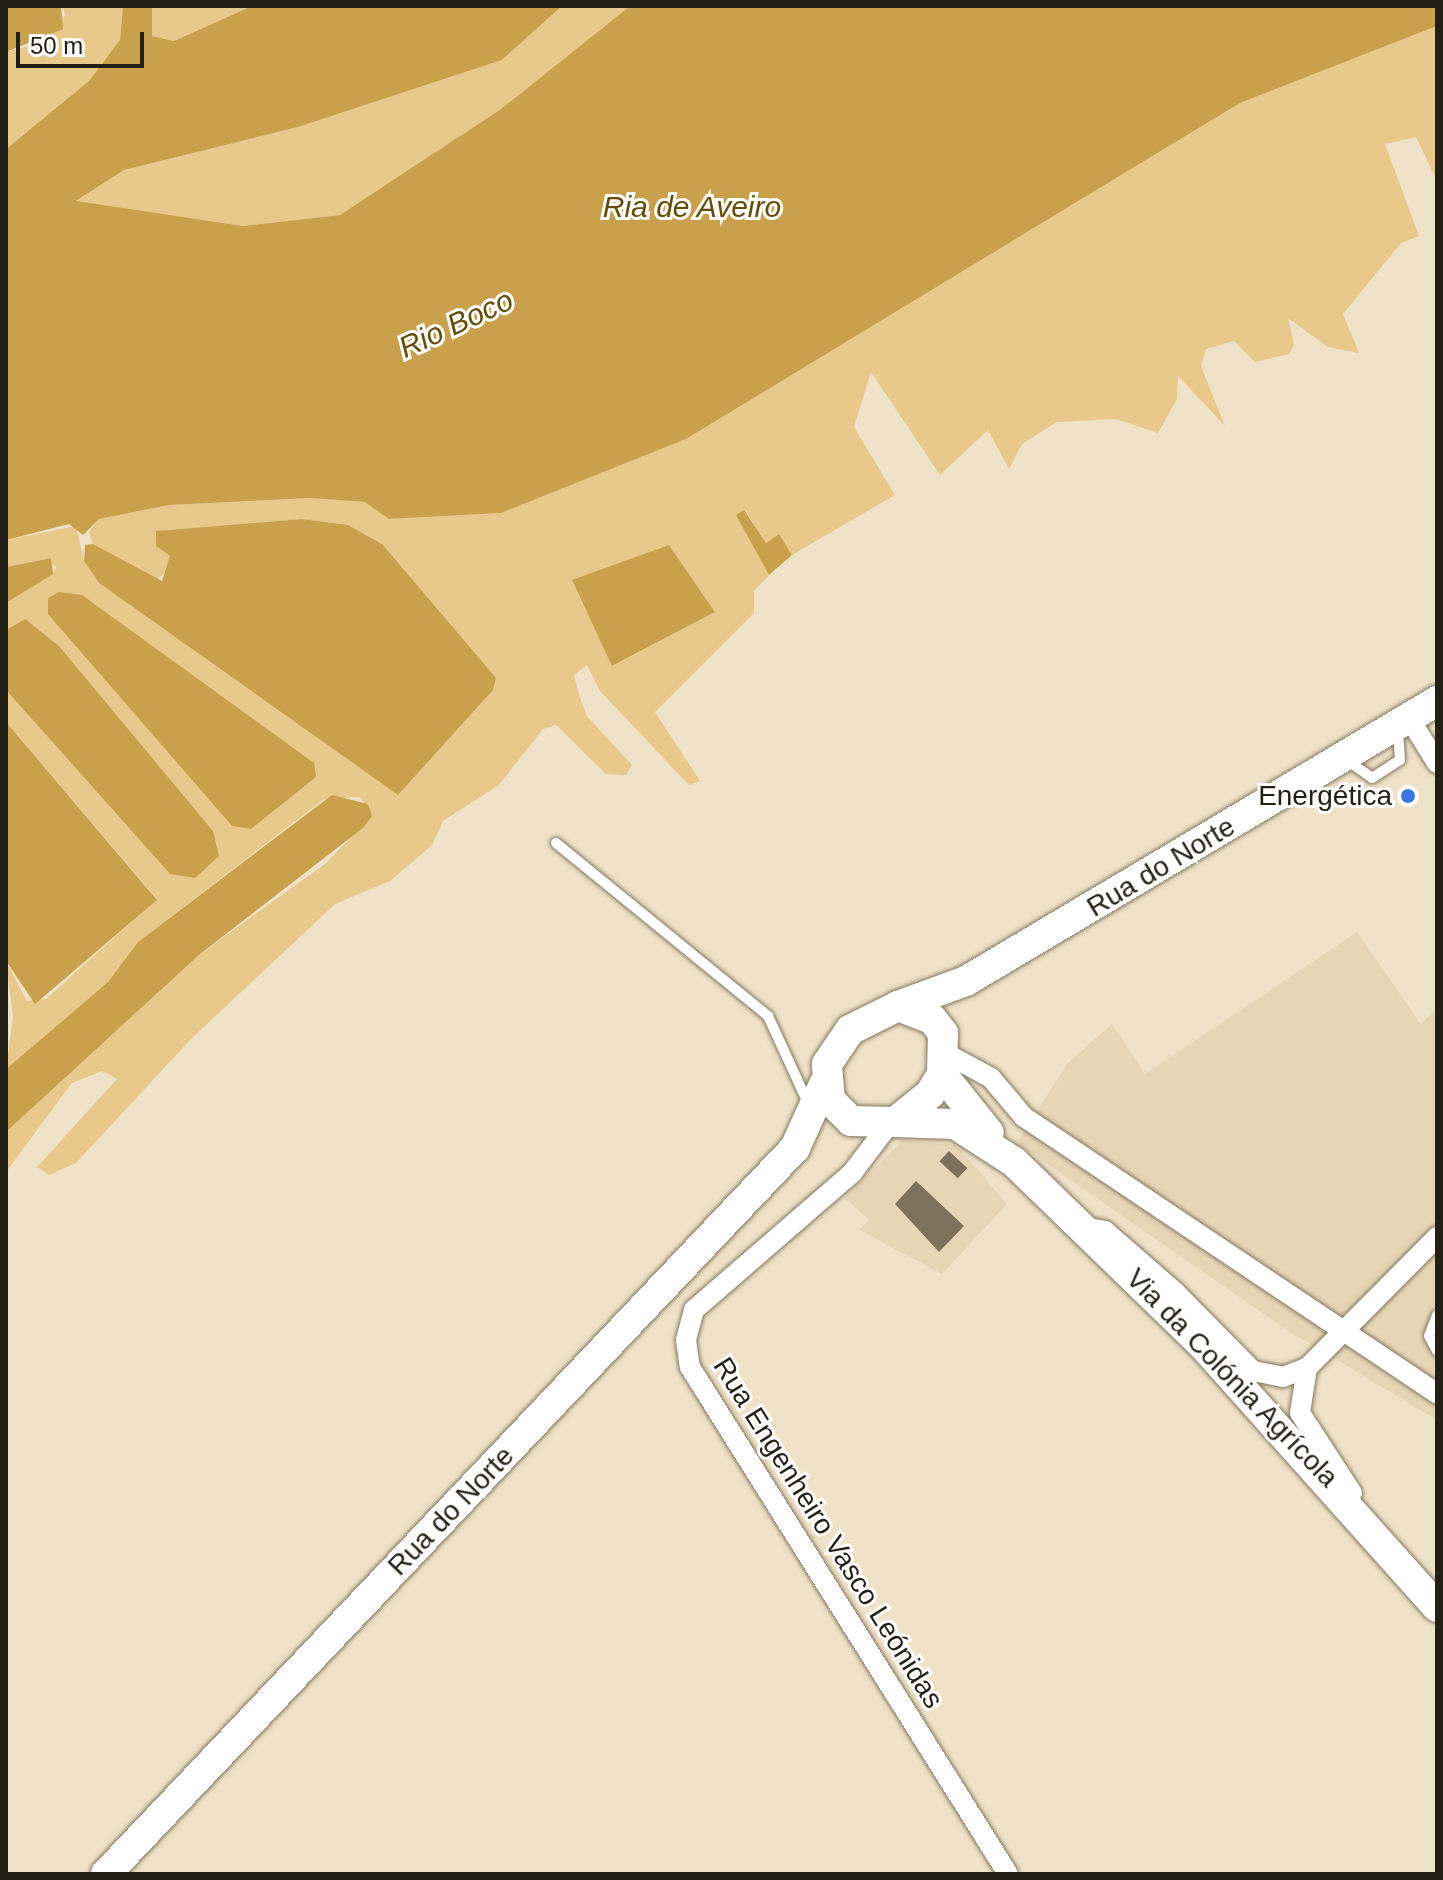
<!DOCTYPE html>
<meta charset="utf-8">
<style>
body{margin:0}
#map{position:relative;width:1443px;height:1880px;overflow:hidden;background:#efe2c8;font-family:Helvetica,sans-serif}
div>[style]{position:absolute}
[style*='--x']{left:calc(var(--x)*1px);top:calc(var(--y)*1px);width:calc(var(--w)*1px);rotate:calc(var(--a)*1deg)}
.built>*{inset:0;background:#e7d6b6}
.green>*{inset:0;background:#e9c98b}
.water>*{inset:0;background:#c9a14d}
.building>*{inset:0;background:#7d715b;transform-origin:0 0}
.roads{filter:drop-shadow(0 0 2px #837861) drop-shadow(0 0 2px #837861)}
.service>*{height:10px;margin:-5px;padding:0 5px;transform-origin:5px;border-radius:5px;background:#fff}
.minor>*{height:20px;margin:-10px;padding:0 10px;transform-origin:10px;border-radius:10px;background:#fff}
.secondary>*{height:30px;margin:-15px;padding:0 15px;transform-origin:15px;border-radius:15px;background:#fff}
.dots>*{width:22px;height:22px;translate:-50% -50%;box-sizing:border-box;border:4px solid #fff;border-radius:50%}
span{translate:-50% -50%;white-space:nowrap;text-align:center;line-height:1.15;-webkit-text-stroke:6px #fff;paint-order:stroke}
.poi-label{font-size:28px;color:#231f15}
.right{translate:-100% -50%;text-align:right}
.street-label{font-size:28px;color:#231f15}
.water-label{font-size:30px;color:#674c08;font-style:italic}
.frame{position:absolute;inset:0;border:8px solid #231f15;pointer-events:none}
.scale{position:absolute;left:16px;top:32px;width:128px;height:36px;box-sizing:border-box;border:4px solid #231f15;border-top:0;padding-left:10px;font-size:24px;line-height:28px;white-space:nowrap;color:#231f15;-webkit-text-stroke:6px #fff;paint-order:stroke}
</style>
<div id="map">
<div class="built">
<div style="clip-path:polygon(1357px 932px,1421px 1024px,1437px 1008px,1437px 1420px,1287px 1330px,1017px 1143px,1067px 1064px,1112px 1024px,1145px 1074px)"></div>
<div style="clip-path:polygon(903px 1140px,956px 1145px,1007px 1204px,942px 1274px,859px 1230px,869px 1220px,845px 1198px)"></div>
</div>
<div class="green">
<div style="clip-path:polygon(61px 6px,123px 6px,120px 40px,89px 81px,6px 149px,6px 52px,26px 47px,66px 15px)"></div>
<div style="clip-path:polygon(152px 6px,252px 6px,174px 41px,152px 36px)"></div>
<div style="clip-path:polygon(562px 6px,630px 6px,501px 109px,340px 215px,243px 226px,75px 202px,124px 170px,298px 127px,502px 60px)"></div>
<div style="clip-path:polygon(evenodd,1437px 26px,1437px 181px,1416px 137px,1385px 144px,1419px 236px,1401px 243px,1343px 314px,1359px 353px,1328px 347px,1288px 318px,1294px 345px,1289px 354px,1255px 362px,1234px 341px,1206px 349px,1201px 366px,1225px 426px,1178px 376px,1177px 399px,1158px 433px,1116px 419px,1057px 422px,1022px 444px,1009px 469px,988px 430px,940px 475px,871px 372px,854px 427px,895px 495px,792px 555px,779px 535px,766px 543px,745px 510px,737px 515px,769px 575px,754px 591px,754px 613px,655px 712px,700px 781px,689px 785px,600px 691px,587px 665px,574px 675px,579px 695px,587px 716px,632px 765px,626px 775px,606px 774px,556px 725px,543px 729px,499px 785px,443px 821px,432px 845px,390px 881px,335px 904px,190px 1040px,76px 1163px,49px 1175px,37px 1167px,117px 1079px,102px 1071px,72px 1083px,6px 1172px,6px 1132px,200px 954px,325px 864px,372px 816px,360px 797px,324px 799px,138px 942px,108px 982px,6px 1069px,13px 1017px,6px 962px,27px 1001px,46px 999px,157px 899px,6px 722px,6px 690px,170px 874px,25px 619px,6px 630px,6px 603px,57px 568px,45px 559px,6px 567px,6px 540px,76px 526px,84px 561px,99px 583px,398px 795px,493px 690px,382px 544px,348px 525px,302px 519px,156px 531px,156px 546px,170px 556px,171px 567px,155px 582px,93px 544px,89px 532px,98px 519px,169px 505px,310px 498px,365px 502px,389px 519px,501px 513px,686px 439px,1240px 103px,1437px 26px,669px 545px,715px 612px,613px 666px,572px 581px,669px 545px)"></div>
</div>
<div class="water">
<div style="clip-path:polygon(6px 6px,61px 6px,63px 29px,6px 52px)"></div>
<div style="clip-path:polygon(123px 6px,152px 6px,152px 36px,174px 41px,252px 6px,562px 6px,502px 60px,298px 127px,124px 170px,76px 201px,243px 226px,340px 215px,501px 109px,630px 6px,1437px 6px,1437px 26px,1240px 103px,686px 439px,501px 513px,389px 519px,365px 502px,310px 498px,169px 505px,99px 519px,83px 535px,69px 524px,6px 540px,6px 149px,89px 81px,120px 40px)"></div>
<div style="clip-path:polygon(744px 510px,766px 543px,779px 534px,792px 555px,769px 575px,736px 515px)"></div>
<div style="clip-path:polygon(302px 519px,348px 525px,382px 544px,496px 678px,493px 690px,398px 795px,99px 583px,84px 561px,85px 545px,93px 544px,162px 581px,170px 556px,156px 546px,156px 531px)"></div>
<div style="clip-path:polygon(669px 545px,715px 612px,612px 666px,572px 580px)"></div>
<div style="clip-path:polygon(51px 558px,53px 574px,6px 603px,6px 567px)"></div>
<div style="clip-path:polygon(59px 592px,82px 595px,314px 763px,316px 777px,251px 829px,232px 826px,48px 614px,48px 598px)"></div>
<div style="clip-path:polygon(25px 619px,59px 646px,213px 831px,219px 856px,195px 878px,170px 874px,6px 690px,6px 630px)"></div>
<div style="clip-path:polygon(6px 722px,157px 900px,35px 1004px,6px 961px)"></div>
<div style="clip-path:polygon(332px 795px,368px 804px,372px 816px,363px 828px,200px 954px,6px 1132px,6px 1069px,108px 982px,138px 942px)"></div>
</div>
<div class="building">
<div style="left:949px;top:1151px;width:25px;height:14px;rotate:43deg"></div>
<div style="clip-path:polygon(916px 1181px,964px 1226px,939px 1252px,895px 1204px)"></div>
</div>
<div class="roads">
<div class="service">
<div style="--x:1348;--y:761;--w:29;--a:35"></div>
<div style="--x:1372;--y:778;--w:33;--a:-33"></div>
<div style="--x:1400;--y:760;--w:29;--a:-94"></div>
<div style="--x:556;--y:843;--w:274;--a:39.2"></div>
<div style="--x:768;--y:1016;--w:96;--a:65.3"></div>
<div style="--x:1437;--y:1315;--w:22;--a:111"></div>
<div style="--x:1429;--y:1336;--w:17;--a:62"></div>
</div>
<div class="minor">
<div style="--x:1409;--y:718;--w:53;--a:58.1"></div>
<div style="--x:945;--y:1053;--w:52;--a:28.5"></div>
<div style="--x:991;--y:1078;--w:51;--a:49.8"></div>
<div style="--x:1024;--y:1117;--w:497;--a:33.8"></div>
<div style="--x:890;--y:1123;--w:63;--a:127.2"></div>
<div style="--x:852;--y:1173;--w:209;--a:139.1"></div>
<div style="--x:694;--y:1310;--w:31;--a:105"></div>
<div style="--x:686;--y:1340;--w:27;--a:82"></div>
<div style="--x:690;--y:1367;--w:598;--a:57.9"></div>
<div style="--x:1093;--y:1229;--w:12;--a:9"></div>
<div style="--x:1105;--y:1231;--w:93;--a:41.1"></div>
<div style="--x:1175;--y:1292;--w:111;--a:45.4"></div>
<div style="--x:1253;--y:1371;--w:31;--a:11"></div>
<div style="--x:1283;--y:1377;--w:26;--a:-21"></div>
<div style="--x:1352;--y:1493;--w:95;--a:-123"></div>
<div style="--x:1300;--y:1413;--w:46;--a:-81.2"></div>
<div style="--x:1307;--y:1368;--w:185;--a:-45.2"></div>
</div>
<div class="secondary">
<div style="--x:898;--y:1006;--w:72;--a:-20.2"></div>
<div style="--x:966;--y:981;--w:548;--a:-30.73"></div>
<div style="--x:898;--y:1006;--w:36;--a:21"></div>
<div style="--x:932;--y:1019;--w:18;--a:52"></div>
<div style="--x:943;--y:1033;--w:41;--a:91.4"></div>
<div style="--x:942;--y:1074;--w:23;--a:121"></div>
<div style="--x:930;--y:1094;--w:45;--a:141.3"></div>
<div style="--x:895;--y:1122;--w:44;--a:-178.7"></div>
<div style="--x:851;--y:1121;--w:30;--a:-135"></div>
<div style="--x:830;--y:1100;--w:36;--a:-95"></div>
<div style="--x:827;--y:1064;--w:41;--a:-55.9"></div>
<div style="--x:850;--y:1030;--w:54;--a:-26.6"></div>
<div style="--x:942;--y:1074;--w:75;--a:51.5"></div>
<div style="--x:895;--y:1122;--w:60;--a:1.9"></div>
<div style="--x:955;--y:1124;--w:70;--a:32.8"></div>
<div style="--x:1014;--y:1162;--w:260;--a:44.1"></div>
<div style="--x:1201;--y:1343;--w:354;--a:48.2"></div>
<div style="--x:106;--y:1874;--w:1001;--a:-46.5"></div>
<div style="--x:795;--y:1148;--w:70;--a:-65.6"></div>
</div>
</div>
<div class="dots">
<div style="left:1408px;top:796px;background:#4073e4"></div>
</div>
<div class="poi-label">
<span class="right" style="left:1392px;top:796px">Energética</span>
</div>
<div class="street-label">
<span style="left:1161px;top:867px;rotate:-31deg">Rua do Norte</span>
<span style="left:1232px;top:1378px;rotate:46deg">Via da Colónia Agrícola</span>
<span style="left:451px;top:1511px;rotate:-46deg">Rua do Norte</span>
<span style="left:828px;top:1533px;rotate:58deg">Rua Engenheiro Vasco Leónidas</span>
</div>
<div class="water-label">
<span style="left:692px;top:207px">Ria de Aveiro</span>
<span style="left:456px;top:324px;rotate:-25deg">Rio Boco</span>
</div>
<div class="frame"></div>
<div class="scale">50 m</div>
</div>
